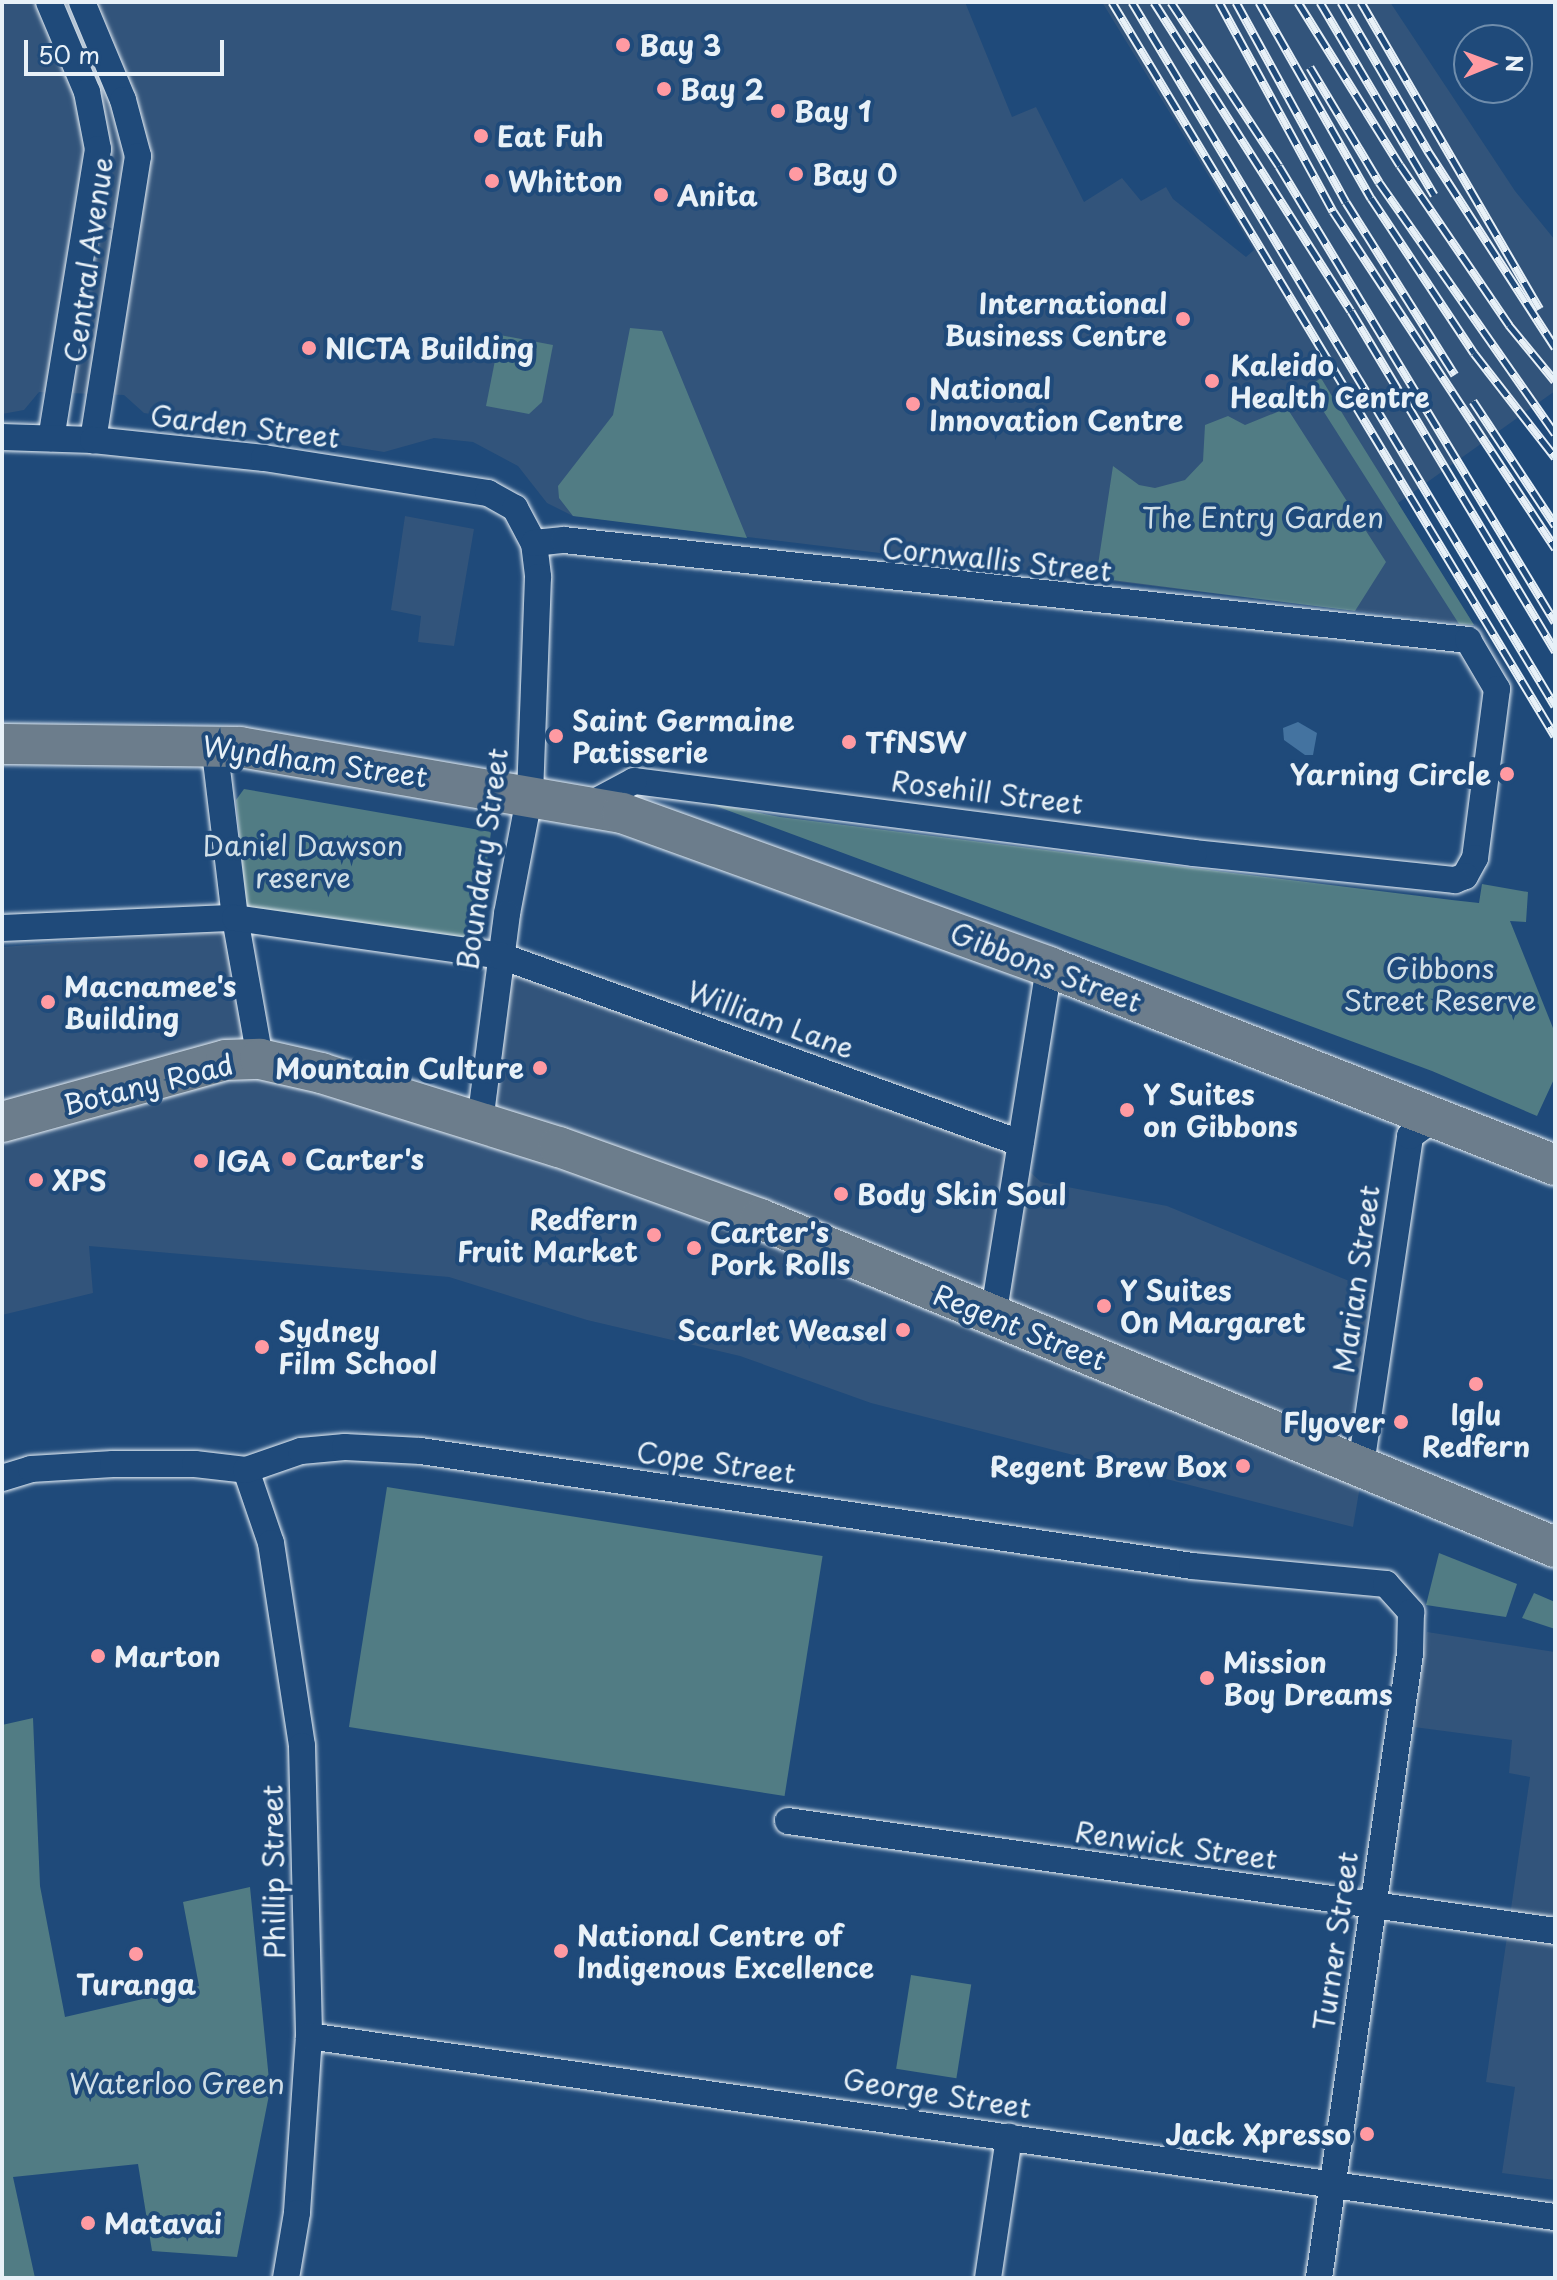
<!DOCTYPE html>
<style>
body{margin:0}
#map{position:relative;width:1557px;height:2280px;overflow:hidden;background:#1f4a7a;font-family:"Playpen Sans",sans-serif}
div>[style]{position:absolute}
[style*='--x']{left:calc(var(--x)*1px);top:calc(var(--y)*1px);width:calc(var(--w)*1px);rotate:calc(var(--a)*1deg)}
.built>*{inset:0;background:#32547b}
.green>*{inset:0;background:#517c84;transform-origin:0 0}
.water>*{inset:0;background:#4473a0}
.roads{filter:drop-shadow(0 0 2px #e8f1f8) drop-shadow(0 0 2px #e8f1f8)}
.street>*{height:26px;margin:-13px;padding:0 13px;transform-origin:13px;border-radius:13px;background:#1f4a7a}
.primary>*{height:40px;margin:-20px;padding:0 20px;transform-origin:20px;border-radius:20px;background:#6c7d8c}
.rail>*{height:9px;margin-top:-4.5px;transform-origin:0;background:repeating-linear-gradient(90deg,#1f4a7a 0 18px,#e8f1f8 0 36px);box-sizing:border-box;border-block:2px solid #e8f1f8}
.dots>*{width:22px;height:22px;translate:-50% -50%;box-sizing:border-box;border:4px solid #1f4a7a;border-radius:50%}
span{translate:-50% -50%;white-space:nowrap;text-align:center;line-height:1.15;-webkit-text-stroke:8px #1f4a7a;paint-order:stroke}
.poi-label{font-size:28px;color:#e8f1f8;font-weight:700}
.left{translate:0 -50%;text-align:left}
.right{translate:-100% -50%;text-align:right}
.street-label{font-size:28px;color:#e8f1f8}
.park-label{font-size:28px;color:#d1dfe7}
.frame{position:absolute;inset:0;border:4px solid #e8f1f8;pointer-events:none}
.north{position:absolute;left:1453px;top:24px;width:80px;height:80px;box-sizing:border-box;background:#1f4a7a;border:2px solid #6f8dac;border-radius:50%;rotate:89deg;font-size:22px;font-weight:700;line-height:32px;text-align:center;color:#e8f1f8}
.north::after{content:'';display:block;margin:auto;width:28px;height:36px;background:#ff9aa2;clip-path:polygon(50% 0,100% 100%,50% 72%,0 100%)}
.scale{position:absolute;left:24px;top:40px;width:200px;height:36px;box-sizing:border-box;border:4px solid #e8f1f8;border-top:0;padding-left:10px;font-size:24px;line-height:28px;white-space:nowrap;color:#e8f1f8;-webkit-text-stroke:6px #1f4a7a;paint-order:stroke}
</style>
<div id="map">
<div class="built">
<div style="clip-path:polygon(2px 2px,965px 2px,1012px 117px,1036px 107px,1084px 202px,1122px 178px,1141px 201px,1166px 187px,1173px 199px,1246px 257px,1254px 250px,1102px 2px,1390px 2px,1515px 191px,1555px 240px,1555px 391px,1398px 503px,1474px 625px,573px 516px,547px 503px,518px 466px,473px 442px,434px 438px,384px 452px,144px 413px,124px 395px,39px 392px,24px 410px,2px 414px)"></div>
<div style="clip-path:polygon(405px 516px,474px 529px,454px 646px,418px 642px,421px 616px,391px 610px)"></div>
<div style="clip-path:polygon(224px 931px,248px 1045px,491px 1115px,509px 953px,1006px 1150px,1041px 1182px,1167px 1206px,1371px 1290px,1351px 1426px,1365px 1457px,1353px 1527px,871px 1403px,740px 1356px,587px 1320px,449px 1277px,89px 1246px,93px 1293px,2px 1315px,2px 947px)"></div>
<div style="clip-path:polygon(1427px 1632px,1555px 1652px,1555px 2180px,1502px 2173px,1515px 2087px,1486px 2082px,1530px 1777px,1509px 1773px,1512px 1740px,1414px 1727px)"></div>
</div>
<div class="green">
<div style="clip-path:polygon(630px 328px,662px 331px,747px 538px,573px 516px,559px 498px,558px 486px,613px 415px)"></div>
<div style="clip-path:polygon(500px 335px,553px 345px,542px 402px,529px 414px,486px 406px)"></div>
<div style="clip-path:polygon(1321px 378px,1350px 426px,1474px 625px,1459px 624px,1308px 387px)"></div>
<div style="clip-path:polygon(1287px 408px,1386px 562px,1355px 611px,1096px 578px,1113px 466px,1139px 485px,1155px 488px,1185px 480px,1203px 461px,1205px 425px,1228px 416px,1245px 425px)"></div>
<div style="clip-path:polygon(244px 789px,491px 832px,476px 943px,257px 916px,246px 904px,236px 800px)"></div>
<div style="clip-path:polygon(705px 802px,780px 817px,1452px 900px,1479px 903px,1482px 884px,1528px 892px,1526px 922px,1510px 921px,1555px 1033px,1555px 1077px,1537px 1116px,1432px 1071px)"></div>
<div style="left:387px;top:1487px;width:441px;height:243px;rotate:9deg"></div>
<div style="clip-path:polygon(1439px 1553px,1517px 1584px,1506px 1617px,1426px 1605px)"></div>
<div style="clip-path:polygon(1534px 1593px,1555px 1602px,1555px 1629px,1522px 1618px)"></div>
<div style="clip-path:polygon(33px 1718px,40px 1886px,65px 2017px,199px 1986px,183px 1902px,250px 1887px,270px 2090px,237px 2257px,152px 2251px,138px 2164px,13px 2177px,35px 2278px,2px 2278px,2px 1725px)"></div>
<div style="left:911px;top:1975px;width:61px;height:95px;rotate:9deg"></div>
</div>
<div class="water">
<div style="clip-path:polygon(1298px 722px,1317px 733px,1313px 755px,1305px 755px,1284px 740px,1283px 728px)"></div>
</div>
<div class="roads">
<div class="street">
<div style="--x:49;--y:2;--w:98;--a:67.1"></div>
<div style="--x:87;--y:92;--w:58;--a:79.1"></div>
<div style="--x:98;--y:149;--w:293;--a:99.2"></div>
<div style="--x:82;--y:2;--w:106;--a:67.3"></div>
<div style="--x:123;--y:100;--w:58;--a:75"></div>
<div style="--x:138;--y:156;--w:288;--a:99"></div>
<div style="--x:2;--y:437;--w:91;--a:1.9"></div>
<div style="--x:93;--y:440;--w:172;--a:6"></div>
<div style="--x:264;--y:458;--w:227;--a:8.9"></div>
<div style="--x:488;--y:493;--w:31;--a:29"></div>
<div style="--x:515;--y:508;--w:40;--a:62"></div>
<div style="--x:534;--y:543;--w:34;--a:83"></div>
<div style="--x:538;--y:577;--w:216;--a:92.1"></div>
<div style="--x:530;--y:793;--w:123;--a:100.8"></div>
<div style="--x:507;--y:914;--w:209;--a:97.4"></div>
<div style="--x:534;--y:543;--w:30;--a:-6"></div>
<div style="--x:564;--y:540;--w:910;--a:6.31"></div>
<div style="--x:1468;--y:640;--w:57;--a:59.4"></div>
<div style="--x:1497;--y:689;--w:170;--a:97.4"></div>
<div style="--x:1475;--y:858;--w:21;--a:119"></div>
<div style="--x:1465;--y:876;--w:11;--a:158"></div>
<div style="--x:1455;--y:880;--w:262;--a:-174.1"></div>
<div style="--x:1194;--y:853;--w:565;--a:-172.67"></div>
<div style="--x:634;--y:781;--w:51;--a:151.9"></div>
<div style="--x:214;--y:744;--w:175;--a:83.1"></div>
<div style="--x:235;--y:918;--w:143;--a:79.9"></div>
<div style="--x:2;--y:928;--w:233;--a:-2.5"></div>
<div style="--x:235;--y:918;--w:269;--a:8.1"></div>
<div style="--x:501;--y:956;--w:552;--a:19.81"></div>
<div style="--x:993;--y:1317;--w:354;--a:-80.9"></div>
<div style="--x:1361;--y:1465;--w:333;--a:-81.5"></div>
<div style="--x:1410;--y:1136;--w:32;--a:-36"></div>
<div style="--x:246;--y:1470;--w:77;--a:71.1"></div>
<div style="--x:271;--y:1543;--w:205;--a:81.3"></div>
<div style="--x:302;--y:1746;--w:290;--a:88.6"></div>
<div style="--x:309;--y:2036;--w:177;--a:93.9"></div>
<div style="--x:297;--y:2213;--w:66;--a:99.6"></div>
<div style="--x:2;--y:1478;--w:30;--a:-17"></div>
<div style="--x:31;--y:1469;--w:82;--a:-3.5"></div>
<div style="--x:113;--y:1464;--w:82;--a:0"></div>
<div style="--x:195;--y:1464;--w:51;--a:6.7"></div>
<div style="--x:246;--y:1470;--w:58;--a:-19.1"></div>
<div style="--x:301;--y:1451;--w:44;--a:-5.2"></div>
<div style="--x:345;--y:1447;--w:76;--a:3"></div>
<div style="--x:421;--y:1451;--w:780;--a:8.48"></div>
<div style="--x:1192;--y:1566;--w:195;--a:5.3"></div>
<div style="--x:1386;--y:1584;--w:38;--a:48"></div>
<div style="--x:1411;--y:1612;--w:42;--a:91.4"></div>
<div style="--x:1410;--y:1654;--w:631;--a:98.3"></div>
<div style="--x:788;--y:1821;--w:775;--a:8.16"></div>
<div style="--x:309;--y:2036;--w:1259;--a:8.27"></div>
<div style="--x:988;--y:2278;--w:143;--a:-81.5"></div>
</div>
<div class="primary">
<div style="--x:2;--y:744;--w:238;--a:0.7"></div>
<div style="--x:240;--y:747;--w:388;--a:9.8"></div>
<div style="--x:622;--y:813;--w:454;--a:19.8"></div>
<div style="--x:1049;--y:967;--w:543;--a:21.37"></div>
<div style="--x:2;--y:1122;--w:232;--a:-15.5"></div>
<div style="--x:226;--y:1060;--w:34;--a:-2"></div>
<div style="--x:260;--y:1059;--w:63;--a:12.9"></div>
<div style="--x:321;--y:1073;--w:249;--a:17.3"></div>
<div style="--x:559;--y:1147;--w:214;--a:19.7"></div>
<div style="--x:760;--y:1219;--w:860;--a:22.42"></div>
</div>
</div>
<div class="rail">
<div style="--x:1112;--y:2;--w:857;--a:58.89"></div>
<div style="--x:1132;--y:2;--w:821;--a:59"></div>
<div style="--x:1154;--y:2;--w:366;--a:57.5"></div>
<div style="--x:1351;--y:311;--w:397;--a:59"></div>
<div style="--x:1171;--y:2;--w:196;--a:56.6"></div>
<div style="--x:1279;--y:166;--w:533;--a:58.82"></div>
<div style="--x:1219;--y:2;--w:238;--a:61.4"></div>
<div style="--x:1333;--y:211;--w:404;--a:56.6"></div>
<div style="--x:1236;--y:2;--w:228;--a:61.2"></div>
<div style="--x:1346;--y:202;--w:204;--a:57.8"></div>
<div style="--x:1259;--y:2;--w:226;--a:60.3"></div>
<div style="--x:1371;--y:198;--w:186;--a:56.4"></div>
<div style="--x:1474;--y:353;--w:132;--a:52.1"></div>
<div style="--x:1298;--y:2;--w:192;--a:58"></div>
<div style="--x:1400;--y:165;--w:194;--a:55.7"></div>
<div style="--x:1509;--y:325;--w:72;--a:50.6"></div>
<div style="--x:1320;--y:2;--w:224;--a:59.4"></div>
<div style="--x:1341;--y:2;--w:173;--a:59.7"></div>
<div style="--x:1428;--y:151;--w:234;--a:57.1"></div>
<div style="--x:1361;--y:2;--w:355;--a:59.8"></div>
<div style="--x:1310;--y:67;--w:134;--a:59"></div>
<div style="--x:1379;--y:182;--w:307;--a:55"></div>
<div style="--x:1473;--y:401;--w:149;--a:56.5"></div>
</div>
<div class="dots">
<div style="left:623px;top:45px;background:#ff9aa2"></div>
<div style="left:664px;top:89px;background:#ff9aa2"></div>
<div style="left:778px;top:111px;background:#ff9aa2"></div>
<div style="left:481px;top:136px;background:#ff9aa2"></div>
<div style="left:796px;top:174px;background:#ff9aa2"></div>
<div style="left:492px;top:181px;background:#ff9aa2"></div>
<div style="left:661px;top:195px;background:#ff9aa2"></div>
<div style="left:1183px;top:319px;background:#ff9aa2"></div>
<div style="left:309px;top:348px;background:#ff9aa2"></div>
<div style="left:1212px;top:381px;background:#ff9aa2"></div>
<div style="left:913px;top:404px;background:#ff9aa2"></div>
<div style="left:556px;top:736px;background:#ff9aa2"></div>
<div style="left:849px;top:742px;background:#ff9aa2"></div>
<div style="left:1507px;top:774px;background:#ff9aa2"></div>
<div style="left:48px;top:1002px;background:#ff9aa2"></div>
<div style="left:540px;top:1068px;background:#ff9aa2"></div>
<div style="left:1127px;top:1110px;background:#ff9aa2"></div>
<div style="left:289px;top:1159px;background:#ff9aa2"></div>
<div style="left:201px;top:1161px;background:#ff9aa2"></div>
<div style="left:36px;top:1180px;background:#ff9aa2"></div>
<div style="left:841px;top:1194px;background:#ff9aa2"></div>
<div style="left:654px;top:1235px;background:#ff9aa2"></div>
<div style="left:694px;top:1248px;background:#ff9aa2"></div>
<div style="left:1104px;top:1306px;background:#ff9aa2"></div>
<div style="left:903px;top:1330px;background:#ff9aa2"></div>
<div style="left:262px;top:1347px;background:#ff9aa2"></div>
<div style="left:1476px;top:1384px;background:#ff9aa2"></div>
<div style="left:1401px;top:1422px;background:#ff9aa2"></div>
<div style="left:1243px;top:1466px;background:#ff9aa2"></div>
<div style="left:98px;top:1656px;background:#ff9aa2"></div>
<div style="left:1207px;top:1678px;background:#ff9aa2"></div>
<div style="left:561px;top:1951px;background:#ff9aa2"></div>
<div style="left:136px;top:1954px;background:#ff9aa2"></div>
<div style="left:1367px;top:2134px;background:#ff9aa2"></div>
<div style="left:88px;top:2223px;background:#ff9aa2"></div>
</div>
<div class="poi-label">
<span class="left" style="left:639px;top:45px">Bay 3</span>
<span class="left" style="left:680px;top:89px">Bay 2</span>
<span class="left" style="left:794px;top:111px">Bay 1</span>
<span class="left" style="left:497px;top:136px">Eat Fuh</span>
<span class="left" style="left:812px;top:174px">Bay 0</span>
<span class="left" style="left:508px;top:181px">Whitton</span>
<span class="left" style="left:677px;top:195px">Anita</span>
<span class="right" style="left:1167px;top:319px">International<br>Business Centre</span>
<span class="left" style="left:325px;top:348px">NICTA Building</span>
<span class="left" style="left:1230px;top:381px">Kaleido<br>Health Centre</span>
<span class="left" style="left:929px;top:404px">National<br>Innovation Centre</span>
<span class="left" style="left:572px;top:736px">Saint Germaine<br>Patisserie</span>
<span class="left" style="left:865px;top:742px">TfNSW</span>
<span class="right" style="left:1491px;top:774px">Yarning Circle</span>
<span class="left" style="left:64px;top:1002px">Macnamee's<br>Building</span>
<span class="right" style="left:524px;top:1068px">Mountain Culture</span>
<span class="left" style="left:1143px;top:1110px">Y Suites<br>on Gibbons</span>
<span class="left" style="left:305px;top:1159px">Carter's</span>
<span class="left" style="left:217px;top:1161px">IGA</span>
<span class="left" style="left:52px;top:1180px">XPS</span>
<span class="left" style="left:857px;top:1194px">Body Skin Soul</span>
<span class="right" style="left:638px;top:1235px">Redfern<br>Fruit Market</span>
<span class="left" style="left:710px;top:1248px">Carter's<br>Pork Rolls</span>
<span class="left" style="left:1120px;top:1306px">Y Suites<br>On Margaret</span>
<span class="right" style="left:887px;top:1330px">Scarlet Weasel</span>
<span class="left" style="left:278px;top:1347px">Sydney<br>Film School</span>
<span style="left:1476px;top:1430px">Iglu<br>Redfern</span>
<span class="right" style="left:1385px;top:1422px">Flyover</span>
<span class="right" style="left:1227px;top:1466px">Regent Brew Box</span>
<span class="left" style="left:114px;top:1656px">Marton</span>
<span class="left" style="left:1223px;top:1678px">Mission<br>Boy Dreams</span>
<span class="left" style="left:577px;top:1951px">National Centre of<br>Indigenous Excellence</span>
<span style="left:136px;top:1984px">Turanga</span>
<span class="right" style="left:1351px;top:2134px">Jack Xpresso</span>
<span class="left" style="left:104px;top:2223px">Matavai</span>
</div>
<div class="street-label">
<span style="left:88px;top:260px;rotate:-82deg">Central Avenue</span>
<span style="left:245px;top:426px;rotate:7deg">Garden Street</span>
<span style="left:997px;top:559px;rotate:6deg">Cornwallis Street</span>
<span style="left:315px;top:761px;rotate:8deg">Wyndham Street</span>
<span style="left:987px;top:792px;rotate:7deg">Rosehill Street</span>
<span style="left:482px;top:859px;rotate:-82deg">Boundary Street</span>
<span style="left:1046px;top:967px;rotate:21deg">Gibbons Street</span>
<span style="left:771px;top:1019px;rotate:20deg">William Lane</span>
<span style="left:148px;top:1084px;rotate:-14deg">Botany Road</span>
<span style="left:1356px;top:1279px;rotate:-82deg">Marian Street</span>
<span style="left:1020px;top:1327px;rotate:22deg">Regent Street</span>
<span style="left:716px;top:1462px;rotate:8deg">Cope Street</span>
<span style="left:1176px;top:1845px;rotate:8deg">Renwick Street</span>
<span style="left:273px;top:1872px;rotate:-91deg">Phillip Street</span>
<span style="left:1335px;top:1941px;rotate:-82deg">Turner Street</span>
<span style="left:937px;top:2093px;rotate:9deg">George Street</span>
</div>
<div class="park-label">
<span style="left:1263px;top:517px">The Entry Garden</span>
<span style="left:303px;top:861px">Daniel Dawson<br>reserve</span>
<span style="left:1440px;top:984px">Gibbons<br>Street Reserve</span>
<span style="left:177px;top:2083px">Waterloo Green</span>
</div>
<div class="frame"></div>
<div class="north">N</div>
<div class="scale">50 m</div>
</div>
